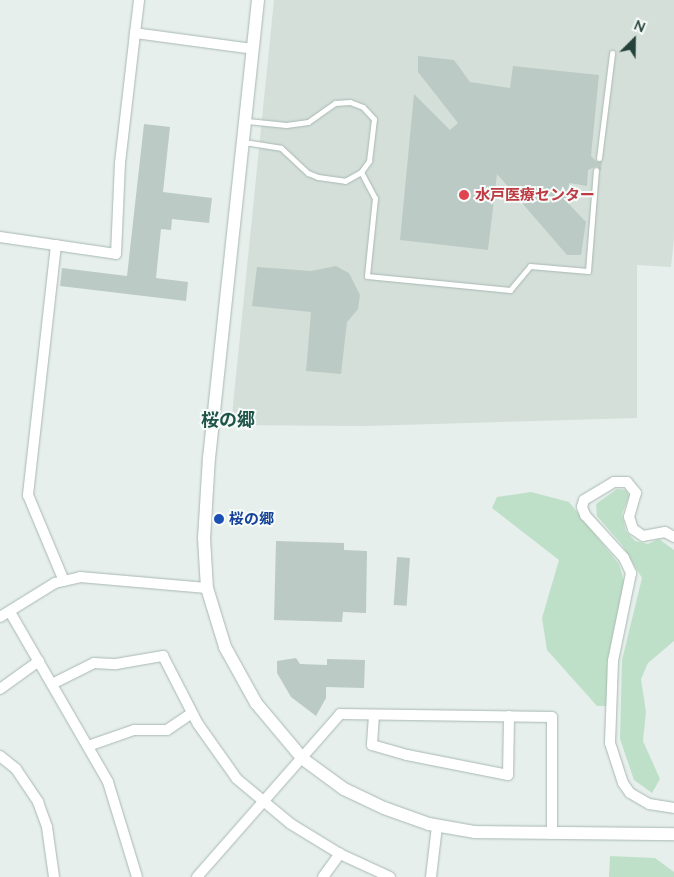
<!DOCTYPE html>
<meta charset="utf-8">
<style>
body{margin:0}
#map{position:relative;width:674px;height:877px;overflow:hidden;background:#e6efeb;font-family:Lato,"Noto Sans JP",sans-serif}
div>[style]{position:absolute}
[style*='--x']{left:calc(var(--x)*1px);top:calc(var(--y)*1px);width:calc(var(--w)*1px);rotate:calc(var(--a)*1deg)}
.built>*{inset:0;background:#d4dfda}
.green>*{inset:0;background:#bfe0c8}
.building>*{inset:0;background:#bbcac4;transform-origin:0 0}
.roads{filter:drop-shadow(0 0 1px #a8b8b2) drop-shadow(0 0 1px #a8b8b2)}
.service>*{height:5px;margin:-2.5px;padding:0 2.5px;transform-origin:2.5px;border-radius:2.5px;background:#fff}
.minor>*{height:10px;margin:-5px;padding:0 5px;transform-origin:5px;border-radius:5px;background:#fff}
.tertiary>*{height:12px;margin:-6px;padding:0 6px;transform-origin:6px;border-radius:6px;background:#fff}
.dots>*{width:14px;height:14px;translate:-50% -50%;box-sizing:border-box;border:2px solid #f7fbf9;border-radius:50%}
span{translate:-50% -50%;white-space:nowrap;text-align:center;line-height:1.15;-webkit-text-stroke:4px #f7fbf9;paint-order:stroke}
.health-label{font-size:15px;color:#be3a42;font-weight:700}
.left{translate:0 -50%;text-align:left}
.transit-label{font-size:15px;color:#164399;font-weight:700}
.quarter-label{font-size:18px;color:#1f5548;font-weight:700}
.north{position:absolute;left:609px;top:15px;width:50px;height:50px;-webkit-text-stroke:4px #f7fbf9;paint-order:stroke;rotate:23deg;font-size:14px;font-weight:700;line-height:20px;text-align:center;color:#24423a}
.north::after{content:'';display:block;margin:auto;width:18px;height:22px;background:#24423a;clip-path:polygon(50% 0,100% 100%,50% 72%,0 100%)}
</style>
<div id="map">
<div class="built">
<div style="clip-path:polygon(274px 0,674px 0,674px 239px,671px 267px,637px 265px,637px 418px,365px 426px,231px 425px)"></div>
</div>
<div class="green">
<div style="clip-path:polygon(617px 489px,626px 490px,629px 496px,622px 514px,626px 531px,635px 541px,648px 544px,659px 539px,674px 550px,674px 641px,648px 663px,641px 679px,646px 712px,643px 741px,660px 779px,652px 793px,634px 780px,620px 739px,622px 660px,642px 578px,622px 545px,597px 516px,596px 504px)"></div>
<div style="clip-path:polygon(531px 492px,569px 502px,619px 564px,624px 581px,607px 663px,607px 706px,597px 706px,547px 650px,542px 618px,559px 560px,492px 508px,497px 497px)"></div>
<div style="clip-path:polygon(610px 856px,655px 858px,674px 872px,674px 877px,609px 877px)"></div>
</div>
<div class="building">
<div style="clip-path:polygon(418px 56px,454px 60px,470px 82px,510px 88px,513px 66px,599px 75px,591px 156px,597px 162px,602px 161px,601px 171px,597px 166px,588px 170px,587px 186px,569px 183px,567px 202px,586px 222px,581px 255px,567px 255px,497px 174px,488px 250px,400px 240px,414px 94px,450px 130px,458px 123px,418px 72px)"></div>
<div style="clip-path:polygon(144px 124px,170px 127px,163px 192px,212px 198px,209px 223px,172px 219px,171px 230px,161px 229px,156px 278px,188px 282px,186px 301px,60px 286px,62px 268px,127px 276px)"></div>
<div style="clip-path:polygon(336px 266px,349px 273px,360px 295px,358px 309px,347px 322px,341px 374px,306px 371px,311px 312px,252px 306px,257px 267px,311px 271px)"></div>
<div style="clip-path:polygon(276px 541px,344px 543px,344px 550px,367px 551px,366px 613px,343px 612px,342px 622px,274px 620px)"></div>
<div style="left:397px;top:557px;width:13px;height:48px;rotate:4deg"></div>
<div style="clip-path:polygon(296px 658px,300px 664px,327px 665px,327px 659px,365px 660px,364px 688px,326px 687px,326px 698px,316px 716px,291px 697px,277px 673px,277px 661px)"></div>
</div>
<div class="roads">
<div class="service">
<div style="--x:244;--y:142;--w:37;--a:9"></div>
<div style="--x:281;--y:148;--w:37;--a:43"></div>
<div style="--x:308;--y:173;--w:11;--a:22"></div>
<div style="--x:318;--y:177;--w:27;--a:8"></div>
<div style="--x:345;--y:181;--w:18;--a:-29"></div>
<div style="--x:361;--y:172;--w:14;--a:-54"></div>
<div style="--x:369;--y:161;--w:42;--a:-83.2"></div>
<div style="--x:374;--y:119;--w:16;--a:-133"></div>
<div style="--x:363;--y:107;--w:14;--a:-159"></div>
<div style="--x:350;--y:102;--w:15;--a:176"></div>
<div style="--x:335;--y:103;--w:33;--a:145"></div>
<div style="--x:308;--y:122;--w:22;--a:172"></div>
<div style="--x:286;--y:125;--w:39;--a:-174"></div>
<div style="--x:599;--y:158;--w:106;--a:-82.9"></div>
<div style="--x:361;--y:172;--w:30;--a:62"></div>
<div style="--x:375;--y:198;--w:78;--a:95.9"></div>
<div style="--x:367;--y:276;--w:144;--a:5.6"></div>
<div style="--x:510;--y:290;--w:31;--a:-50"></div>
<div style="--x:530;--y:266;--w:58;--a:4.9"></div>
<div style="--x:588;--y:271;--w:101;--a:-85.5"></div>
</div>
<div class="minor">
<div style="--x:135;--y:33;--w:33;--a:-83"></div>
<div style="--x:0;--y:237;--w:117;--a:8.3"></div>
<div style="--x:116;--y:254;--w:91;--a:-87.5"></div>
<div style="--x:120;--y:163;--w:131;--a:-83.4"></div>
<div style="--x:135;--y:33;--w:119;--a:7.7"></div>
<div style="--x:56;--y:245;--w:252;--a:96.4"></div>
<div style="--x:28;--y:495;--w:93;--a:67.3"></div>
<div style="--x:674;--y:537;--w:10;--a:-151"></div>
<div style="--x:665;--y:532;--w:22;--a:170"></div>
<div style="--x:643;--y:536;--w:12;--a:-145"></div>
<div style="--x:633;--y:529;--w:13;--a:-108"></div>
<div style="--x:629;--y:517;--w:25;--a:-74"></div>
<div style="--x:636;--y:493;--w:14;--a:-129"></div>
<div style="--x:627;--y:482;--w:13;--a:180"></div>
<div style="--x:614;--y:482;--w:35;--a:149"></div>
<div style="--x:584;--y:500;--w:7;--a:106"></div>
<div style="--x:582;--y:507;--w:9;--a:69"></div>
<div style="--x:585;--y:515;--w:58;--a:47.8"></div>
<div style="--x:624;--y:558;--w:17;--a:65"></div>
<div style="--x:631;--y:573;--w:90;--a:101.6"></div>
<div style="--x:613;--y:661;--w:82;--a:92.1"></div>
<div style="--x:610;--y:743;--w:42;--a:72"></div>
<div style="--x:623;--y:783;--w:12;--a:55"></div>
<div style="--x:630;--y:793;--w:22;--a:30"></div>
<div style="--x:649;--y:804;--w:25;--a:9"></div>
<div style="--x:10;--y:612;--w:196;--a:60"></div>
<div style="--x:108;--y:782;--w:99;--a:73"></div>
<div style="--x:0;--y:617;--w:65;--a:-31.7"></div>
<div style="--x:55;--y:583;--w:26;--a:-13"></div>
<div style="--x:80;--y:577;--w:127;--a:5"></div>
<div style="--x:52;--y:684;--w:47;--a:-26.6"></div>
<div style="--x:94;--y:663;--w:22;--a:3"></div>
<div style="--x:116;--y:664;--w:48;--a:-9.7"></div>
<div style="--x:163;--y:656;--w:76;--a:62.8"></div>
<div style="--x:198;--y:724;--w:67;--a:54.7"></div>
<div style="--x:237;--y:779;--w:70;--a:39.8"></div>
<div style="--x:291;--y:824;--w:57;--a:31.5"></div>
<div style="--x:340;--y:854;--w:55;--a:24.7"></div>
<div style="--x:0;--y:689;--w:48;--a:-35.7"></div>
<div style="--x:374;--y:715;--w:30;--a:94"></div>
<div style="--x:372;--y:745;--w:36;--a:16"></div>
<div style="--x:407;--y:755;--w:103;--a:11.2"></div>
<div style="--x:508;--y:775;--w:59;--a:-89"></div>
<div style="--x:88;--y:746;--w:49;--a:-19.2"></div>
<div style="--x:134;--y:730;--w:33;--a:0"></div>
<div style="--x:167;--y:730;--w:30;--a:-34"></div>
<div style="--x:0;--y:756;--w:21;--a:39"></div>
<div style="--x:16;--y:769;--w:40;--a:56"></div>
<div style="--x:38;--y:802;--w:27;--a:70"></div>
<div style="--x:47;--y:827;--w:50;--a:82"></div>
<div style="--x:197;--y:877;--w:217;--a:-48.7"></div>
<div style="--x:340;--y:714;--w:212;--a:0.8"></div>
<div style="--x:552;--y:717;--w:117;--a:90"></div>
<div style="--x:323;--y:877;--w:29;--a:-54"></div>
<div style="--x:431;--y:877;--w:51;--a:-83.3"></div>
</div>
<div class="tertiary">
<div style="--x:258;--y:0;--w:460;--a:96.1"></div>
<div style="--x:209;--y:457;--w:81;--a:93.5"></div>
<div style="--x:204;--y:538;--w:50;--a:86.6"></div>
<div style="--x:207;--y:588;--w:62;--a:73"></div>
<div style="--x:225;--y:647;--w:64;--a:61"></div>
<div style="--x:256;--y:703;--w:73;--a:50"></div>
<div style="--x:303;--y:759;--w:51;--a:36.2"></div>
<div style="--x:344;--y:789;--w:44;--a:25.4"></div>
<div style="--x:384;--y:808;--w:48;--a:19.6"></div>
<div style="--x:429;--y:824;--w:47;--a:9.9"></div>
<div style="--x:475;--y:832;--w:199;--a:0.6"></div>
</div>
</div>
<div class="dots">
<div style="left:464px;top:195px;background:#e0444e"></div>
<div style="left:219px;top:519px;background:#1a4fb4"></div>
</div>
<div class="health-label">
<span class="left" style="left:475px;top:195px">水戸医療センター</span>
</div>
<div class="transit-label">
<span class="left" style="left:229px;top:519px">桜の郷</span>
</div>
<div class="quarter-label">
<span style="left:228px;top:419px">桜の郷</span>
</div>
<div class="north">N</div>
</div>
